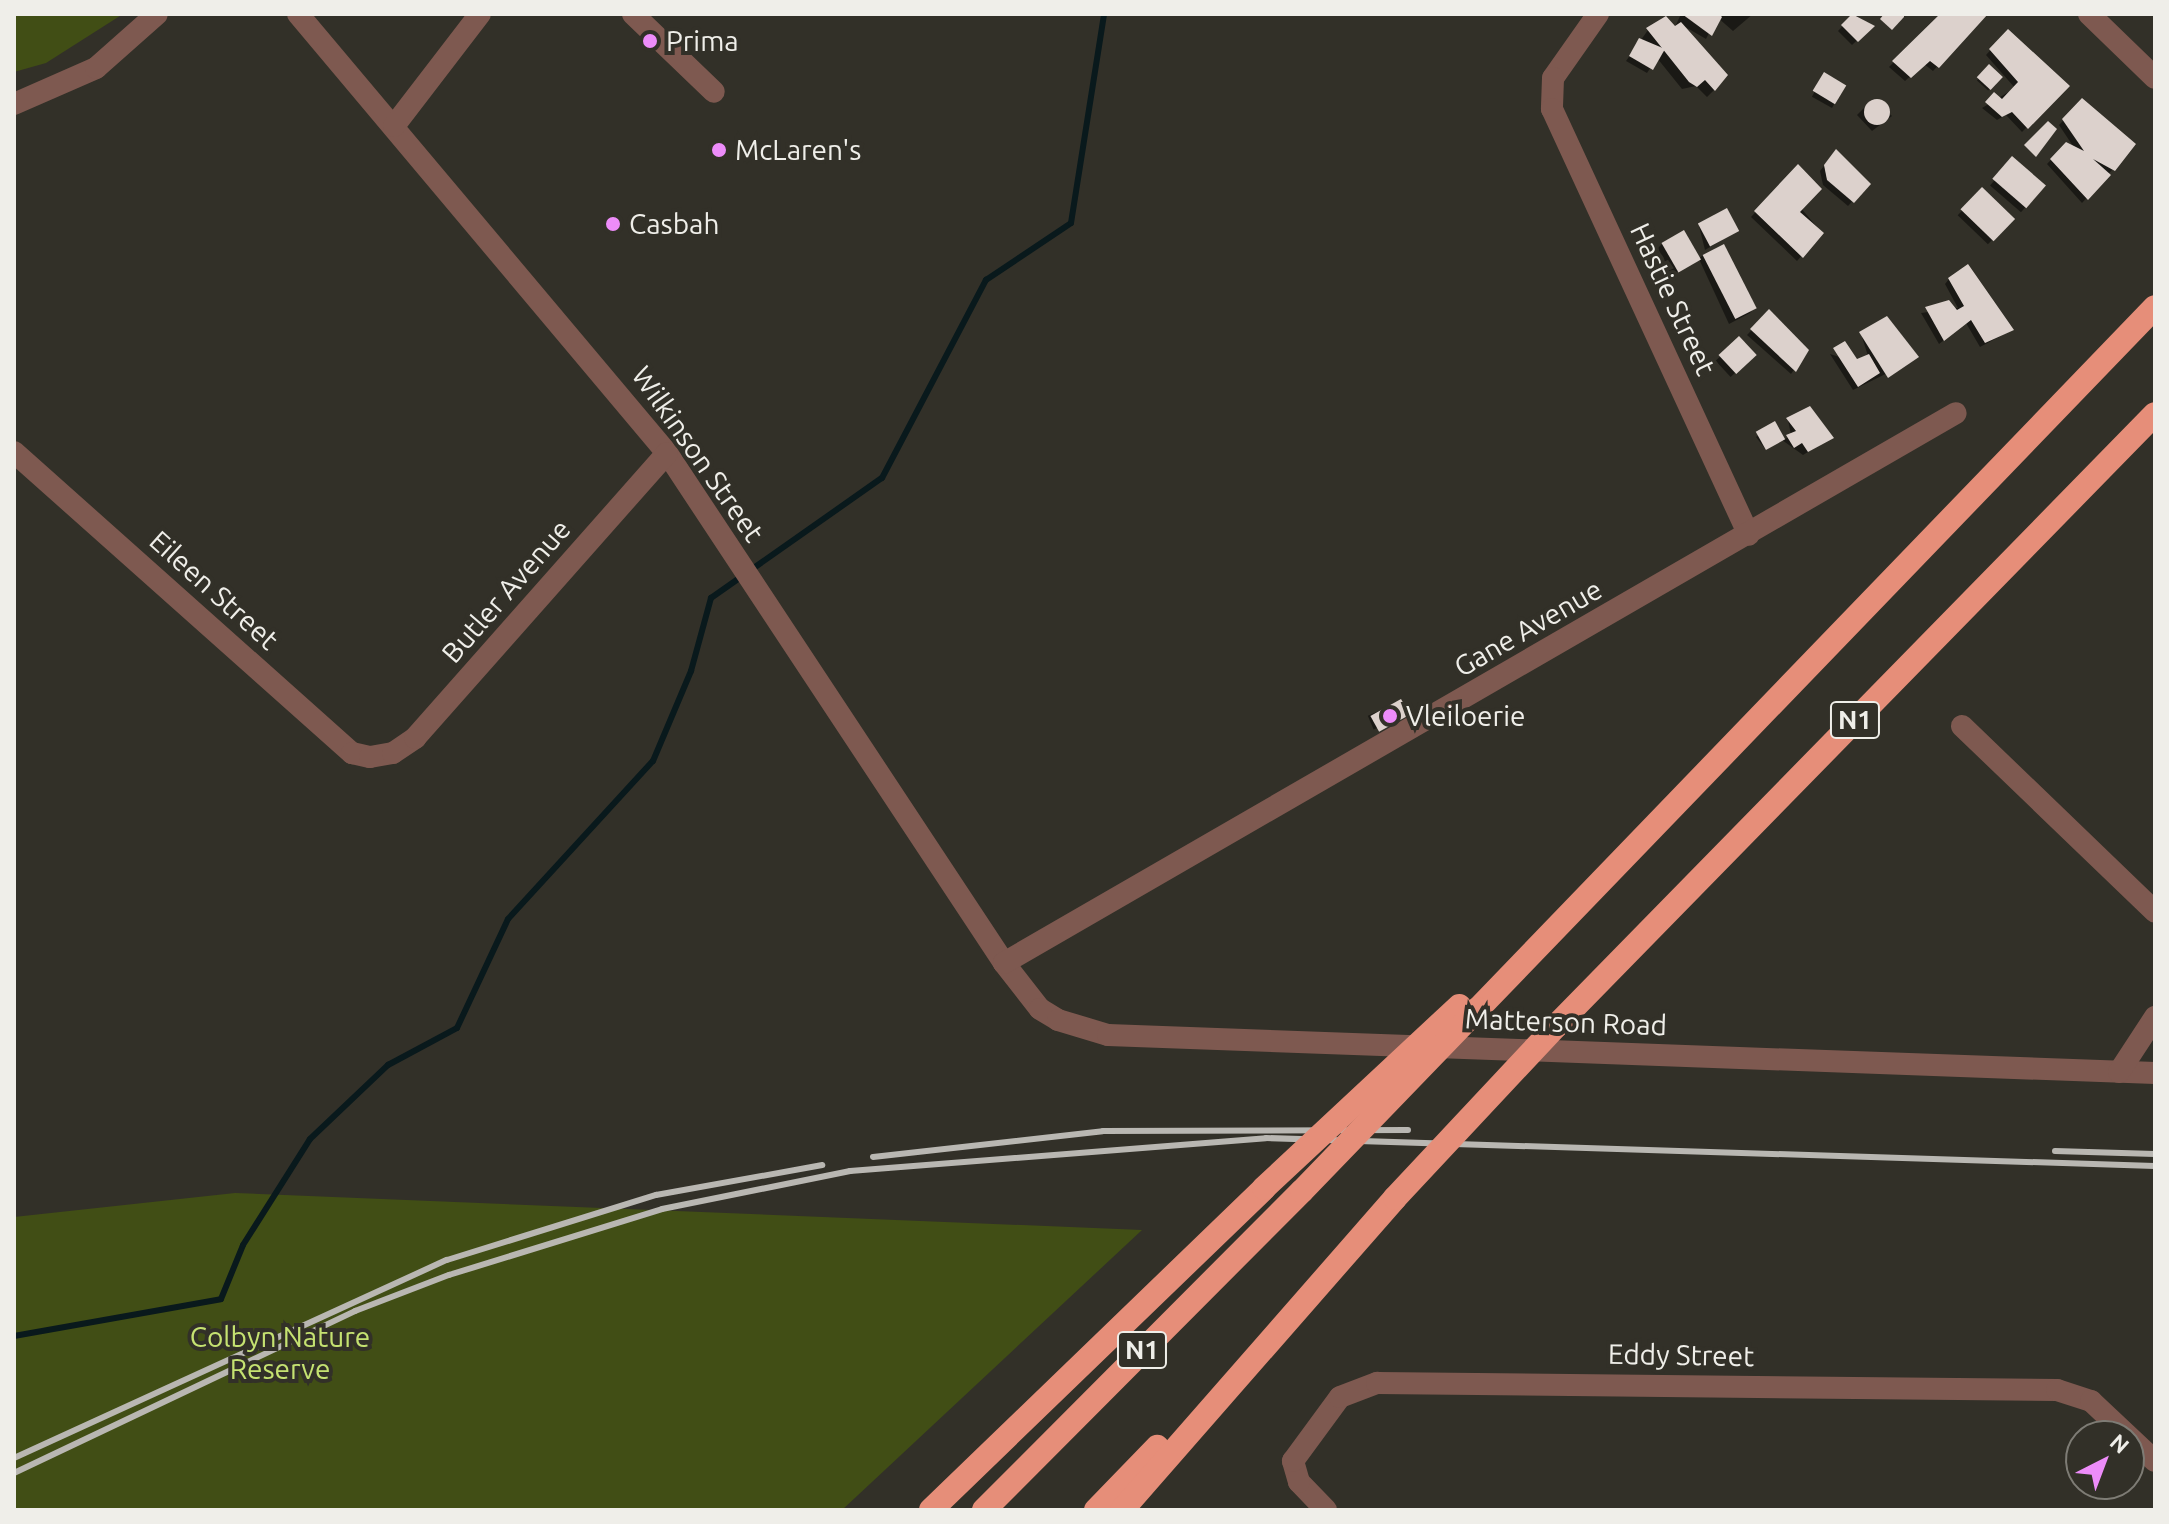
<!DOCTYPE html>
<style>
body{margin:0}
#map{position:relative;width:2169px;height:1524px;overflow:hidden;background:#323028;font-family:Ubuntu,sans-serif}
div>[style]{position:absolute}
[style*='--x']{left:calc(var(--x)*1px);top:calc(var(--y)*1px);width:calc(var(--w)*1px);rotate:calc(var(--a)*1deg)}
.green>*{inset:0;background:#414e15}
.shadow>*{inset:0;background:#0007;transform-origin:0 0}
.stream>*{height:6px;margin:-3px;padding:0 3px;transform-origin:3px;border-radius:3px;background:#09191c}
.building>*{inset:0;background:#dcd1cc;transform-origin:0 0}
.round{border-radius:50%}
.minor>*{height:22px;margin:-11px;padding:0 11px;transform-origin:11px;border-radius:11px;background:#7e5950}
.motorway>*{height:24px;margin:-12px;padding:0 12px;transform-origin:12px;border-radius:12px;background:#e68e79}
.rail>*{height:6px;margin:-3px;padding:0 3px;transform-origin:3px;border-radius:3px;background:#b9b7b2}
.motorway-bridge>*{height:24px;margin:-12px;padding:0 12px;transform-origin:12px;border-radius:12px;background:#e68e79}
.dots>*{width:22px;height:22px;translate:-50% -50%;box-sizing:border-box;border:4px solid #323028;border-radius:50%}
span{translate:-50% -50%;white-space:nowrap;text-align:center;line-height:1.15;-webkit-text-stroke:8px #323028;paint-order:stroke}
.shield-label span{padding:2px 6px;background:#323028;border:2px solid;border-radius:6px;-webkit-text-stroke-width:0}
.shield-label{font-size:26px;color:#efeee9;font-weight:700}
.poi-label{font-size:28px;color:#efeee9}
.left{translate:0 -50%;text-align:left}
.street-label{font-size:28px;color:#efeee9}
.park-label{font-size:28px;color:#c5e271}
.frame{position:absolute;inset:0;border:16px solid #efeee9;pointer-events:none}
.north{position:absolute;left:2065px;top:1420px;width:80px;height:80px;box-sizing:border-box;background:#323028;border:2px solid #7e7c75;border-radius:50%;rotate:42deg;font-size:22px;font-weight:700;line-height:32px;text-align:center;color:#efeee9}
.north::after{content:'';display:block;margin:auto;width:28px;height:36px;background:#ed8cf9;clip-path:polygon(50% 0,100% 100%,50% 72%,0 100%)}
</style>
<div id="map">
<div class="green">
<div style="clip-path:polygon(14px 14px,123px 14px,46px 63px,14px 72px)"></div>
<div style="clip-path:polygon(235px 1193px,1142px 1230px,842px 1510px,14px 1510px,14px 1217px)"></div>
</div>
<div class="shadow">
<div style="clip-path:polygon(1681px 14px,1753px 14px,1733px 31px,1717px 17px,1706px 39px,1682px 25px,1714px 90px,1707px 97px,1696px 86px,1682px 89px,1657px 58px,1647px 73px,1626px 61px,1648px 30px,1674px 29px)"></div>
<div style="clip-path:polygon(1854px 14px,1872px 26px,1852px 45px,1838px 31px)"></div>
<div style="clip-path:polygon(1942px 14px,1985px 15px,1933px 71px,1924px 64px,1905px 81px,1889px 67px)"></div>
<div style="clip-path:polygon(2008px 31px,2067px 86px,2022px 132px,2006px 115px,1997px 120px,1982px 108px,2015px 88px,1986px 55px)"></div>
<div style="left:1989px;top:67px;width:15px;height:18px;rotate:42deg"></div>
<div style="left:1824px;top:75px;width:23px;height:25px;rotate:29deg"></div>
<div style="clip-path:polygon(1873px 99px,1892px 116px,1872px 131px,1857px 115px)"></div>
<div style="clip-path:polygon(2082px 101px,2113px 169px,2082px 203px,2047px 164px,2066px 144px,2075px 149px,2059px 125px)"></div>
<div style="clip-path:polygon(1832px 156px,1868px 184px,1848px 206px,1823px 185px,1820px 171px)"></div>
<div style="left:2013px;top:159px;width:41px;height:35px;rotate:41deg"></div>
<div style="clip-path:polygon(1798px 167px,1800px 207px,1822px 233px,1797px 261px,1751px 217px)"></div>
<div style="left:1982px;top:190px;width:42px;height:35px;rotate:44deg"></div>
<div style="clip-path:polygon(1699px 226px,1737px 231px,1705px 250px)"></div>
<div style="clip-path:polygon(1662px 244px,1698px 260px,1671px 275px,1658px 248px)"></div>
<div style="clip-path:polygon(1704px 254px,1754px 308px,1750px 313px,1729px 324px,1699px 259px)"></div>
<div style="clip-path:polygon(1949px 279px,2012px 330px,1980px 347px,1966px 323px,1939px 344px,1921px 313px,1958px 308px,1945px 284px)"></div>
<div style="clip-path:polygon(1769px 312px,1807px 351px,1791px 374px,1747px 335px)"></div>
<div style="clip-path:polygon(1861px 334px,1912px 361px,1853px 390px,1830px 354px,1856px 362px,1868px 356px)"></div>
<div style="left:1739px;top:339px;width:22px;height:32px;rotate:47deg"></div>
<div style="clip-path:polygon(1788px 420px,1831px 438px,1803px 455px,1782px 440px,1766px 450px,1756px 437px,1774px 424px,1784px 440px,1791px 435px)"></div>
<div style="left:1400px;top:702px;width:15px;height:35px;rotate:67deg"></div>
</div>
<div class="stream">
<div style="--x:14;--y:1336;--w:210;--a:-10.1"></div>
<div style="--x:221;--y:1299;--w:58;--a:-67.8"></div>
<div style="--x:243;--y:1245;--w:125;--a:-57.7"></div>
<div style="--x:310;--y:1139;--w:108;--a:-43.5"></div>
<div style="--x:388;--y:1065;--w:78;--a:-28.2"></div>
<div style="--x:457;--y:1028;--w:120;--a:-64.9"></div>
<div style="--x:508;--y:919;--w:214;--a:-47.5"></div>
<div style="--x:653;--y:761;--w:98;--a:-67.1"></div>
<div style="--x:691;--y:671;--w:76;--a:-74.7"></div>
<div style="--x:711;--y:598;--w:209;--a:-35.1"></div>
<div style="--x:882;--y:478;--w:224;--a:-62.3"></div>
<div style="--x:986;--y:280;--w:102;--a:-33.8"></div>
<div style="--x:1071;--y:223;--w:212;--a:-81"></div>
</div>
<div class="building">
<div style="clip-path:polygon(1682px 14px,1719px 14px,1722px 17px,1712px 36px)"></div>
<div style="clip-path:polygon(1852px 14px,1875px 26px,1858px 42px,1841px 25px)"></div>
<div style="clip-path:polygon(1884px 14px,1904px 14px,1904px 17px,1892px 30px,1880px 19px)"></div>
<div style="clip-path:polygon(1940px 14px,1988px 14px,1939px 68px,1930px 61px,1911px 78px,1892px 61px)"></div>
<div style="clip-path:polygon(1666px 16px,1675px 26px,1681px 22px,1728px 75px,1715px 91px,1705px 80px,1697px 87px,1689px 82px,1646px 28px)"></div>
<div style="clip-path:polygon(2008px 29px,2070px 86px,2028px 129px,2012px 112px,2002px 117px,1985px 102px,1994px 92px,2002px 99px,2018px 82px,1989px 49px)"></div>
<div style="clip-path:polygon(1639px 38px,1665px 49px,1653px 70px,1629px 56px)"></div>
<div style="left:1989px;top:64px;width:19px;height:18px;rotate:43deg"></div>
<div style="left:1824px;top:72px;width:26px;height:22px;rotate:31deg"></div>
<div style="clip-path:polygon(2082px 98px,2136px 144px,2115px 171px,2093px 159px,2111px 175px,2088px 200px,2050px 159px,2066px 142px,2084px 151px,2062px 119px)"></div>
<div class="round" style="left:1864px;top:99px;width:26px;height:26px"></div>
<div style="clip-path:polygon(2048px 121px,2057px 129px,2036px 157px,2024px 145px)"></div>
<div style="clip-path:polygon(1836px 149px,1871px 184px,1854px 203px,1827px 180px,1824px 165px)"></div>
<div style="left:2012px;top:156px;width:45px;height:30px;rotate:41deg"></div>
<div style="clip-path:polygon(1798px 164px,1822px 189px,1800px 212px,1824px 233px,1803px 258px,1754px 211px)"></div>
<div style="left:1982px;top:187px;width:46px;height:31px;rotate:44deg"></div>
<div style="left:1727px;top:208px;width:26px;height:33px;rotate:62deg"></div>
<div style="left:1684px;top:230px;width:34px;height:26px;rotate:60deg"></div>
<div style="left:1724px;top:244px;width:72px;height:24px;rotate:63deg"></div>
<div style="clip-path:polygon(1968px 264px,2014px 330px,1985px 343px,1971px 320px,1944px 341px,1925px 307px,1949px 300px,1957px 310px,1964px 306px,1948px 278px)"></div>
<div style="clip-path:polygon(1769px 309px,1809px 350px,1796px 372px,1750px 329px)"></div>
<div style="clip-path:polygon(1887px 316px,1919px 357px,1888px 378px,1859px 332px)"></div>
<div style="left:1739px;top:336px;width:26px;height:28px;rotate:47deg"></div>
<div style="clip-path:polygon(1845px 341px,1857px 359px,1869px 354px,1880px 373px,1858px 387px,1833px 348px)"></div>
<div style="clip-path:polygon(1810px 406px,1834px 438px,1808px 452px,1802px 443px,1794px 448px,1786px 435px,1796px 431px,1786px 418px)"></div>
<div style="left:1775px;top:421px;width:21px;height:22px;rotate:61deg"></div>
<div style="left:1401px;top:699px;width:18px;height:35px;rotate:61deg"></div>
</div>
<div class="minor">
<div style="--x:298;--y:14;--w:573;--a:49.95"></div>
<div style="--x:667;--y:453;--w:611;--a:56.54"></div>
<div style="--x:1004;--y:963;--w:58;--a:52"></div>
<div style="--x:1040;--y:1009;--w:21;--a:31"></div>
<div style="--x:1058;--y:1020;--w:52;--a:16.7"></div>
<div style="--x:1108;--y:1035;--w:1048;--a:2.08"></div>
<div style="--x:633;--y:14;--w:112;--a:43.9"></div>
<div style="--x:1598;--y:14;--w:78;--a:125.1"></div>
<div style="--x:1553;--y:78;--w:31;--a:92"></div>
<div style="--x:1552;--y:109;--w:469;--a:65.2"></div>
<div style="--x:2089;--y:14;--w:92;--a:44.1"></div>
<div style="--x:14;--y:104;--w:90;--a:-23.7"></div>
<div style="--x:96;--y:68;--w:81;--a:-41.5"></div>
<div style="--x:394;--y:126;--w:141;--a:-52.5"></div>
<div style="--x:14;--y:452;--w:453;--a:41.7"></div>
<div style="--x:352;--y:753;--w:18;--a:13"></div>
<div style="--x:370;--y:757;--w:23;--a:-10"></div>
<div style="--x:393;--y:753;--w:27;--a:-34"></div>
<div style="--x:415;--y:738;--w:380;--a:-48.5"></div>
<div style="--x:1962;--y:726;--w:268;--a:43.9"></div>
<div style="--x:1004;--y:963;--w:1099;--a:-30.02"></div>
<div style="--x:2119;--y:1072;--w:66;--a:-56.8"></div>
<div style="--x:1326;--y:1510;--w:39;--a:-134"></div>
<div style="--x:1299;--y:1482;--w:22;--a:-106"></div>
<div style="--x:1293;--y:1461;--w:79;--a:-53.7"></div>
<div style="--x:1340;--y:1397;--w:40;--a:-21"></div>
<div style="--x:1377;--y:1383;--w:680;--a:0.59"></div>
<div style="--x:2057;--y:1390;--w:36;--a:18"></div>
<div style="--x:2091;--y:1401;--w:88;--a:43.2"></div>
</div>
<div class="motorway">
<div style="--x:1478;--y:1009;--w:975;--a:-46.04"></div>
<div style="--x:1556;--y:1026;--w:856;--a:-45.62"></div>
<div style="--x:931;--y:1510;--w:463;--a:-44"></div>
<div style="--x:984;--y:1510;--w:450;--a:-45.1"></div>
<div style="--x:1096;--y:1510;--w:88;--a:-45.9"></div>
<div style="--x:1122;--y:1510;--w:415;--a:-48.8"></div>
</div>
<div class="rail">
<div style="--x:2055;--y:1151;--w:100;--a:1.7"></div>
<div style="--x:873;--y:1157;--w:231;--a:-6.4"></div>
<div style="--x:1103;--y:1131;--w:305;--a:-0.2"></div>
<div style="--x:14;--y:1458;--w:476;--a:-24.6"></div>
<div style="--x:447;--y:1260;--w:219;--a:-17.3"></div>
<div style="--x:656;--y:1195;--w:169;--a:-10.2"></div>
<div style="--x:14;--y:1473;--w:378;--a:-25.4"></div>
<div style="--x:355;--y:1311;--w:101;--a:-21"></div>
<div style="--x:449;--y:1275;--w:223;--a:-17.2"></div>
<div style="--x:662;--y:1209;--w:192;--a:-11.4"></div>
<div style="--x:850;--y:1171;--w:417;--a:-4.5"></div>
<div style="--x:1266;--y:1138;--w:889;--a:1.8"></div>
</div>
<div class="motorway-bridge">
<div style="--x:1264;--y:1188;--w:267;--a:-43"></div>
<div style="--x:1302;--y:1191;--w:253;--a:-46"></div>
<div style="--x:1395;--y:1198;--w:236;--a:-46.9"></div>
</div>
<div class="dots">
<div style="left:650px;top:41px;background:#ed8cf9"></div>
<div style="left:719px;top:150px;background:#ed8cf9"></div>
<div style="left:613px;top:224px;background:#ed8cf9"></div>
<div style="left:1390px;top:716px;background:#ed8cf9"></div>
</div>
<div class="shield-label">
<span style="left:1855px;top:720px">N1</span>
<span style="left:1142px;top:1350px">N1</span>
</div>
<div class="poi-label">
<span class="left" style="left:666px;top:41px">Prima</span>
<span class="left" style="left:735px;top:150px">McLaren's</span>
<span class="left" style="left:629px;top:224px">Casbah</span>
<span class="left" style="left:1406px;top:716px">Vleiloerie</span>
</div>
<div class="street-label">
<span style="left:1673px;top:299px;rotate:65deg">Hastie Street</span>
<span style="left:698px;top:454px;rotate:55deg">Wilkinson Street</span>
<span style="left:214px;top:590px;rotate:42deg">Eileen Street</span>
<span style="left:506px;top:591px;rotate:-49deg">Butler Avenue</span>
<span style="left:1528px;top:628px;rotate:-30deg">Gane Avenue</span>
<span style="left:1566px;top:1022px;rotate:2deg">Matterson Road</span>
<span style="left:1681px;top:1355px;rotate:1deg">Eddy Street</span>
</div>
<div class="park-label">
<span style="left:280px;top:1353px">Colbyn Nature<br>Reserve</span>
</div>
<div class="frame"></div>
<div class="north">N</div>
</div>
